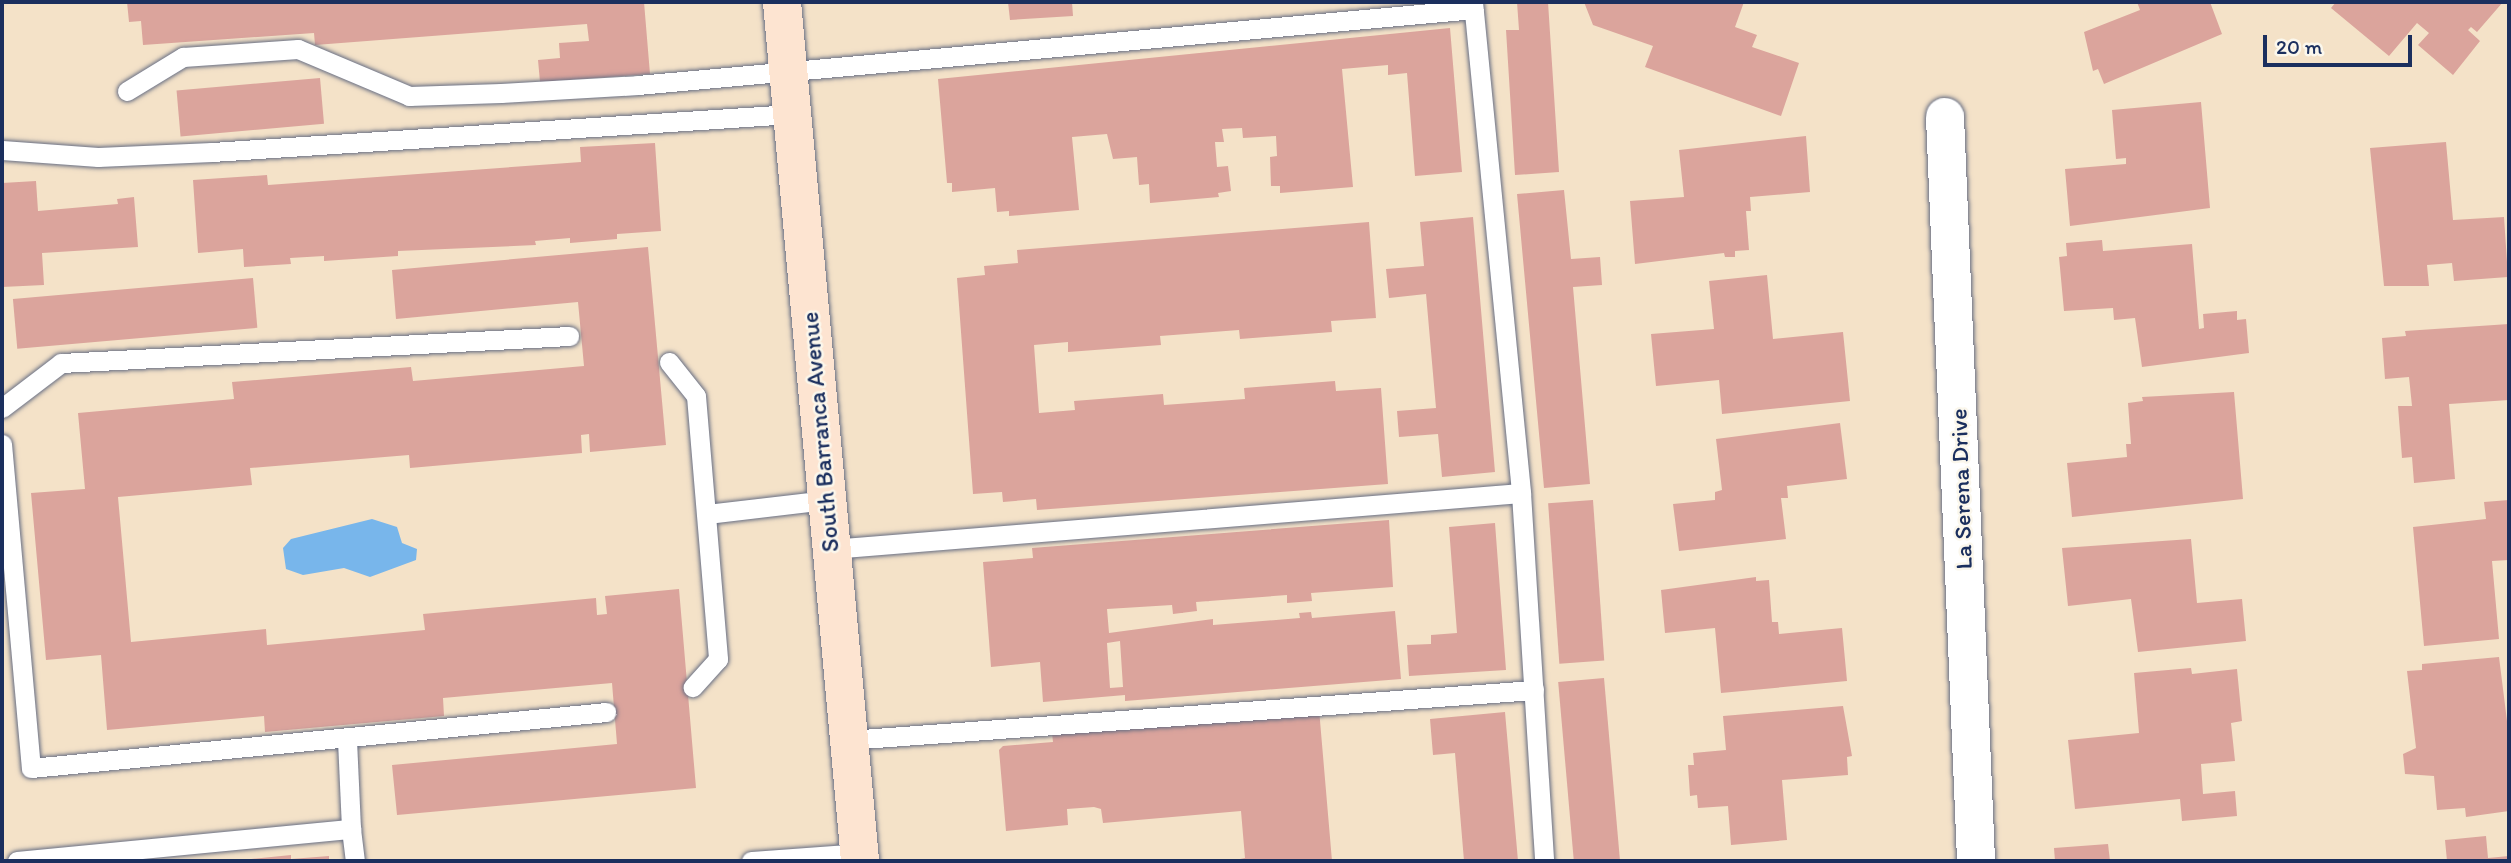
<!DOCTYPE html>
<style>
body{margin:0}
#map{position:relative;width:2511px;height:863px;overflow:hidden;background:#f4e2c8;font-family:Itim,sans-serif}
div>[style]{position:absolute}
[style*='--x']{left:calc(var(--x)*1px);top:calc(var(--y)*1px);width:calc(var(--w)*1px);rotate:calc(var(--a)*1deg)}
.water>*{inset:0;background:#78b6eb}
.building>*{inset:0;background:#dba49c;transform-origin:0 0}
.roads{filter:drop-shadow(0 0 2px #676e83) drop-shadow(0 0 2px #676e83)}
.lane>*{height:19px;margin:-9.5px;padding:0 9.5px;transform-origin:9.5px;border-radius:9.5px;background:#fff}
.street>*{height:38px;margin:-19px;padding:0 19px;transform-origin:19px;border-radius:19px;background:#fff}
.secondary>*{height:38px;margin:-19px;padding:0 19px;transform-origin:19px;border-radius:19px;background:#fde4d1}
span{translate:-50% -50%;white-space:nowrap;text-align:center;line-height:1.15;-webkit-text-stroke:5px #fbf7ec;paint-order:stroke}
.street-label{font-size:24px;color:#1b2f5e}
.frame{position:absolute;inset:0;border:4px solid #1b2f5e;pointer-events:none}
.scale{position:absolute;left:2263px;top:35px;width:149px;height:32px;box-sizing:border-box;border:4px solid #1b2f5e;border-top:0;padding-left:9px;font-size:21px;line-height:24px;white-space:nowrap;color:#1b2f5e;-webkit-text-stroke:5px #fbf7ec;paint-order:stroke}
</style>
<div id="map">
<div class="water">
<div style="clip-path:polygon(372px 519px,397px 527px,402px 543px,417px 549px,416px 560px,370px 577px,344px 568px,303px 575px,286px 569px,283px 548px,291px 539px)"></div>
</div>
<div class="building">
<div style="clip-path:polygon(127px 2px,644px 2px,650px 74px,540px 82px,538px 60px,560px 58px,559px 43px,589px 41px,587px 24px,315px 45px,314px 33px,143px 45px,141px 21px,129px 22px)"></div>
<div style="clip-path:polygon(1008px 2px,1072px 2px,1073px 16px,1010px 20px)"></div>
<div style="clip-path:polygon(1517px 2px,1548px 2px,1559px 172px,1515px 175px,1506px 30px,1519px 30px)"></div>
<div style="clip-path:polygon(1584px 2px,1744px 2px,1735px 27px,1757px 35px,1752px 47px,1799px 63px,1781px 116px,1645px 67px,1653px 46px,1593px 25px)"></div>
<div style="clip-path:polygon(2137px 2px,2210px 2px,2222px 34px,2104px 84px,2098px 69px,2093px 71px,2084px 32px,2140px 10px)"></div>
<div style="clip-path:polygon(2336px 2px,2503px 2px,2477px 32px,2471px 27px,2468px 30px,2480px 41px,2453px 75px,2418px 45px,2429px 33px,2417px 23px,2389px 56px,2331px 8px)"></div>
<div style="clip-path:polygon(1450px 28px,1462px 172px,1415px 176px,1407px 73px,1388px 75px,1388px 65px,1342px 69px,1353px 187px,1280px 193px,1280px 186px,1271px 186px,1270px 157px,1277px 156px,1276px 136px,1243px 138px,1242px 128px,1222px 129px,1224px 142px,1215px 142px,1217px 167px,1228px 166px,1231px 191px,1218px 193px,1219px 197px,1150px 203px,1149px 184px,1139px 185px,1137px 157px,1113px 159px,1107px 134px,1072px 137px,1079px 210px,1009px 216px,1009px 211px,997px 212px,995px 188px,952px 192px,952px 183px,947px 183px,938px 79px)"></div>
<div style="left:320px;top:78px;width:46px;height:144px;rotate:85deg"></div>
<div style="clip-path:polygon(2201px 102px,2210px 208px,2070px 226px,2065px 169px,2126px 164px,2126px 158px,2116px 159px,2112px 110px)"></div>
<div style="clip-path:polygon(1806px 136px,1810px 192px,1750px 197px,1751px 211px,1746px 211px,1749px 250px,1735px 251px,1735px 257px,1725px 257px,1724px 253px,1635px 264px,1630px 201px,1684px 197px,1679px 150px)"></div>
<div style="clip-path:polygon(2446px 142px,2453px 220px,2504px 217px,2508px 277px,2454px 281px,2452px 263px,2427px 265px,2429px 286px,2384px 286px,2370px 148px)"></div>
<div style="clip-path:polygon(655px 143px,661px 231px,617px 234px,617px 239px,570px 243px,570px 238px,535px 241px,536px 245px,398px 251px,398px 256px,324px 261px,324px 256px,290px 258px,291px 264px,244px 267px,243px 249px,198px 253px,193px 180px,267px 175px,268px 185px,581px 162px,580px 147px)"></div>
<div style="clip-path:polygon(36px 181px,38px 211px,118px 204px,117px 199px,134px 197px,138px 247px,42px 253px,44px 285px,2px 287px,2px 183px)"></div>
<div style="clip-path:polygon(1564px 190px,1571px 259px,1600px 257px,1602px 285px,1573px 287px,1590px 484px,1544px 488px,1517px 194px)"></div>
<div style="clip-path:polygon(1473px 217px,1495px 472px,1442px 477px,1438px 434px,1399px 437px,1397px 411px,1436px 408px,1426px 294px,1389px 298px,1386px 269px,1424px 266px,1420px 222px)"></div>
<div style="clip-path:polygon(1369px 222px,1376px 318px,1331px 321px,1332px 332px,1240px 339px,1239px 330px,1160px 336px,1161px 345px,1068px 352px,1068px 342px,1034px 345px,1039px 413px,1075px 410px,1074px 401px,1163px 394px,1164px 405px,1245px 399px,1244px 388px,1335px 381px,1336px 391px,1381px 388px,1388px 484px,1037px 510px,1036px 499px,1003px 502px,1002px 492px,973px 494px,957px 278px,985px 275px,984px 266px,1018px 263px,1017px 250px)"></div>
<div style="clip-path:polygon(2102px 240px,2103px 251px,2192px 244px,2199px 329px,2204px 328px,2203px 314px,2237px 311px,2237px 320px,2246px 319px,2249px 353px,2142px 367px,2135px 318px,2114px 320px,2113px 308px,2064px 311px,2059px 257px,2067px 256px,2066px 243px)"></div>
<div style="clip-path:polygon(648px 247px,666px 445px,590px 452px,589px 434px,581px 435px,582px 453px,410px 468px,409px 455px,250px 468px,252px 485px,118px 497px,131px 642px,266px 629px,267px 645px,425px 630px,423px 614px,596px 598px,597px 615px,607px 614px,605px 596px,679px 589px,696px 788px,397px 815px,392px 765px,617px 744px,612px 683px,443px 698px,444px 716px,265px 732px,264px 716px,107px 730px,101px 655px,46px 660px,31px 493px,85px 489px,78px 413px,234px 399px,232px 382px,411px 367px,413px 381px,584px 366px,578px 302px,396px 319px,392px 270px)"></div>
<div style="clip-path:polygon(1767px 275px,1773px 339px,1843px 332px,1850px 401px,1722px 414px,1719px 380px,1656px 386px,1651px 334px,1714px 329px,1709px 281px)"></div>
<div style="left:253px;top:278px;width:50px;height:241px;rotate:85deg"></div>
<div style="clip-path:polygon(2509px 324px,2509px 400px,2449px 404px,2455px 479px,2414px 483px,2412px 457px,2402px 458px,2398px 406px,2412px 406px,2409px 377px,2385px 379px,2382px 338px,2406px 336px,2405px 331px)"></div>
<div style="clip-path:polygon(2234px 392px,2243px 499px,2072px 517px,2067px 463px,2127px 457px,2126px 444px,2131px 444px,2128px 403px,2143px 401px,2142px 397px)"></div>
<div style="clip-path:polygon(1840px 423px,1847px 479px,1787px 486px,1788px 498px,1781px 498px,1786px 539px,1679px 551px,1673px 504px,1715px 500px,1715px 492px,1722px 490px,1716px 439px)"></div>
<div style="left:1593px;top:500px;width:161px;height:45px;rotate:86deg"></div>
<div style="clip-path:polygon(2509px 500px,2509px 560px,2492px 561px,2499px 639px,2424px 646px,2413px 527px,2486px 519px,2484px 502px)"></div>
<div style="clip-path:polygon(evenodd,1389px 520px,1393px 587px,1311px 593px,1312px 601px,1287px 603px,1287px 595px,1196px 602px,1197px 611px,1173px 614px,1172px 605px,1107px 609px,1109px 633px,1213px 619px,1213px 625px,1300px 618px,1299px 613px,1311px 612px,1312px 618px,1395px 611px,1401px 679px,1125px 701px,1125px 695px,1043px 702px,1040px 662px,991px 667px,983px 562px,1033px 558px,1032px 548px,1389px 520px,1120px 641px,1123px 687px,1110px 688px,1107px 643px,1120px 641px)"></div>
<div style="clip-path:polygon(1495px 523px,1506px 670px,1409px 676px,1407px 645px,1431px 644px,1431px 635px,1457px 633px,1449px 527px)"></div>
<div style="clip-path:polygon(2191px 539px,2197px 603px,2242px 599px,2246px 641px,2138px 652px,2131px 599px,2068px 606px,2062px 548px)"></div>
<div style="clip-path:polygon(1756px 577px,1756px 581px,1769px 580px,1772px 622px,1778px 622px,1779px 634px,1842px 628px,1847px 681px,1721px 693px,1715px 628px,1665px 633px,1661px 590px)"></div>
<div style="clip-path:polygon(2499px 657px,2509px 737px,2509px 811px,2466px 817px,2465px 808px,2437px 810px,2434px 776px,2405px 774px,2403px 754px,2416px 748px,2407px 671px,2422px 670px,2422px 664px)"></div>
<div style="clip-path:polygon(2191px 668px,2192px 674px,2237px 669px,2242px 721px,2231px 723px,2235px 761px,2201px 764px,2203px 794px,2235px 791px,2237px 816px,2182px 821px,2180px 799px,2075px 809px,2068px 740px,2139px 733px,2134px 673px)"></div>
<div style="left:1604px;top:678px;width:184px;height:46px;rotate:85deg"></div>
<div style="clip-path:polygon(1843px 706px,1852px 756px,1847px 757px,1848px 775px,1782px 780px,1787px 840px,1731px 845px,1728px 806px,1698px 808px,1697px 795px,1690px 796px,1688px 765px,1694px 765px,1693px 753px,1726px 750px,1723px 716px)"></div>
<div style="clip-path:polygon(1319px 709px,1332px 861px,1230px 861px,1245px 858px,1241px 811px,1103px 823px,1101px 809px,1094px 807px,1067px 809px,1068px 825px,1006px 831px,999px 750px,1003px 746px,1053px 742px,1052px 733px)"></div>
<div style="clip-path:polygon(1505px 712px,1518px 861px,1464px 861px,1455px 753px,1433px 755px,1430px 719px)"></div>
<div style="clip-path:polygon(2486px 836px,2488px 858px,2509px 856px,2509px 861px,2447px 861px,2445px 840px)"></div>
<div style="clip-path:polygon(2108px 844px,2110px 861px,2055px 861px,2054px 848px)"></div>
<div style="clip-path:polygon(291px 855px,291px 859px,329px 856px,329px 861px,231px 861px)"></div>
</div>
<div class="roads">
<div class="lane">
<div style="--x:1473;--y:2;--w:493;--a:84.4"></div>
<div style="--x:1521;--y:493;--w:369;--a:86.4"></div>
<div style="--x:127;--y:91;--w:66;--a:-31.3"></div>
<div style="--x:183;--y:57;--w:115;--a:-4"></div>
<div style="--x:298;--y:49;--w:121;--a:22.9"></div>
<div style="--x:409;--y:96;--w:92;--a:-1.9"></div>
<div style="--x:501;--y:93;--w:137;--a:-3.3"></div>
<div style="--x:638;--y:85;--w:839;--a:-5.19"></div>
<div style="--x:2;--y:150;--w:96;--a:4.2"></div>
<div style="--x:98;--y:157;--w:114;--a:-2.5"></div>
<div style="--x:212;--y:152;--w:581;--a:-3.75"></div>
<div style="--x:669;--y:362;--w:43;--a:51.5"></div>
<div style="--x:696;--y:396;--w:264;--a:85.2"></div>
<div style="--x:718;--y:659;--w:38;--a:132"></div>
<div style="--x:2;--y:408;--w:74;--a:-37.3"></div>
<div style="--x:61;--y:363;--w:509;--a:-3.04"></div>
<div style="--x:2;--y:444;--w:325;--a:84.9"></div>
<div style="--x:31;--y:768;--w:578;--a:-5.56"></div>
<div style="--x:707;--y:514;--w:121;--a:-6.7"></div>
<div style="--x:831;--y:549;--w:692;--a:-4.64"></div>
<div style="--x:347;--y:740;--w:89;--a:87.4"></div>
<div style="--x:848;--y:740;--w:688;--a:-4.17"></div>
<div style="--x:17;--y:861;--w:336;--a:-5.5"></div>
<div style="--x:351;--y:829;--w:32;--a:83"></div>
<div style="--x:751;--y:861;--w:108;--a:-4.2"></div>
</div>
<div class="street">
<div style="--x:1945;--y:117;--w:745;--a:87.61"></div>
</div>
<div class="secondary">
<div style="--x:782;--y:2;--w:863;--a:84.81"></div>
</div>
</div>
<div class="street-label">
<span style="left:820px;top:432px;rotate:-95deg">South Barranca Avenue</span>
<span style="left:1961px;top:489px;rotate:-92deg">La Serena Drive</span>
</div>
<div class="frame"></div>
<div class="scale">20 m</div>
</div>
